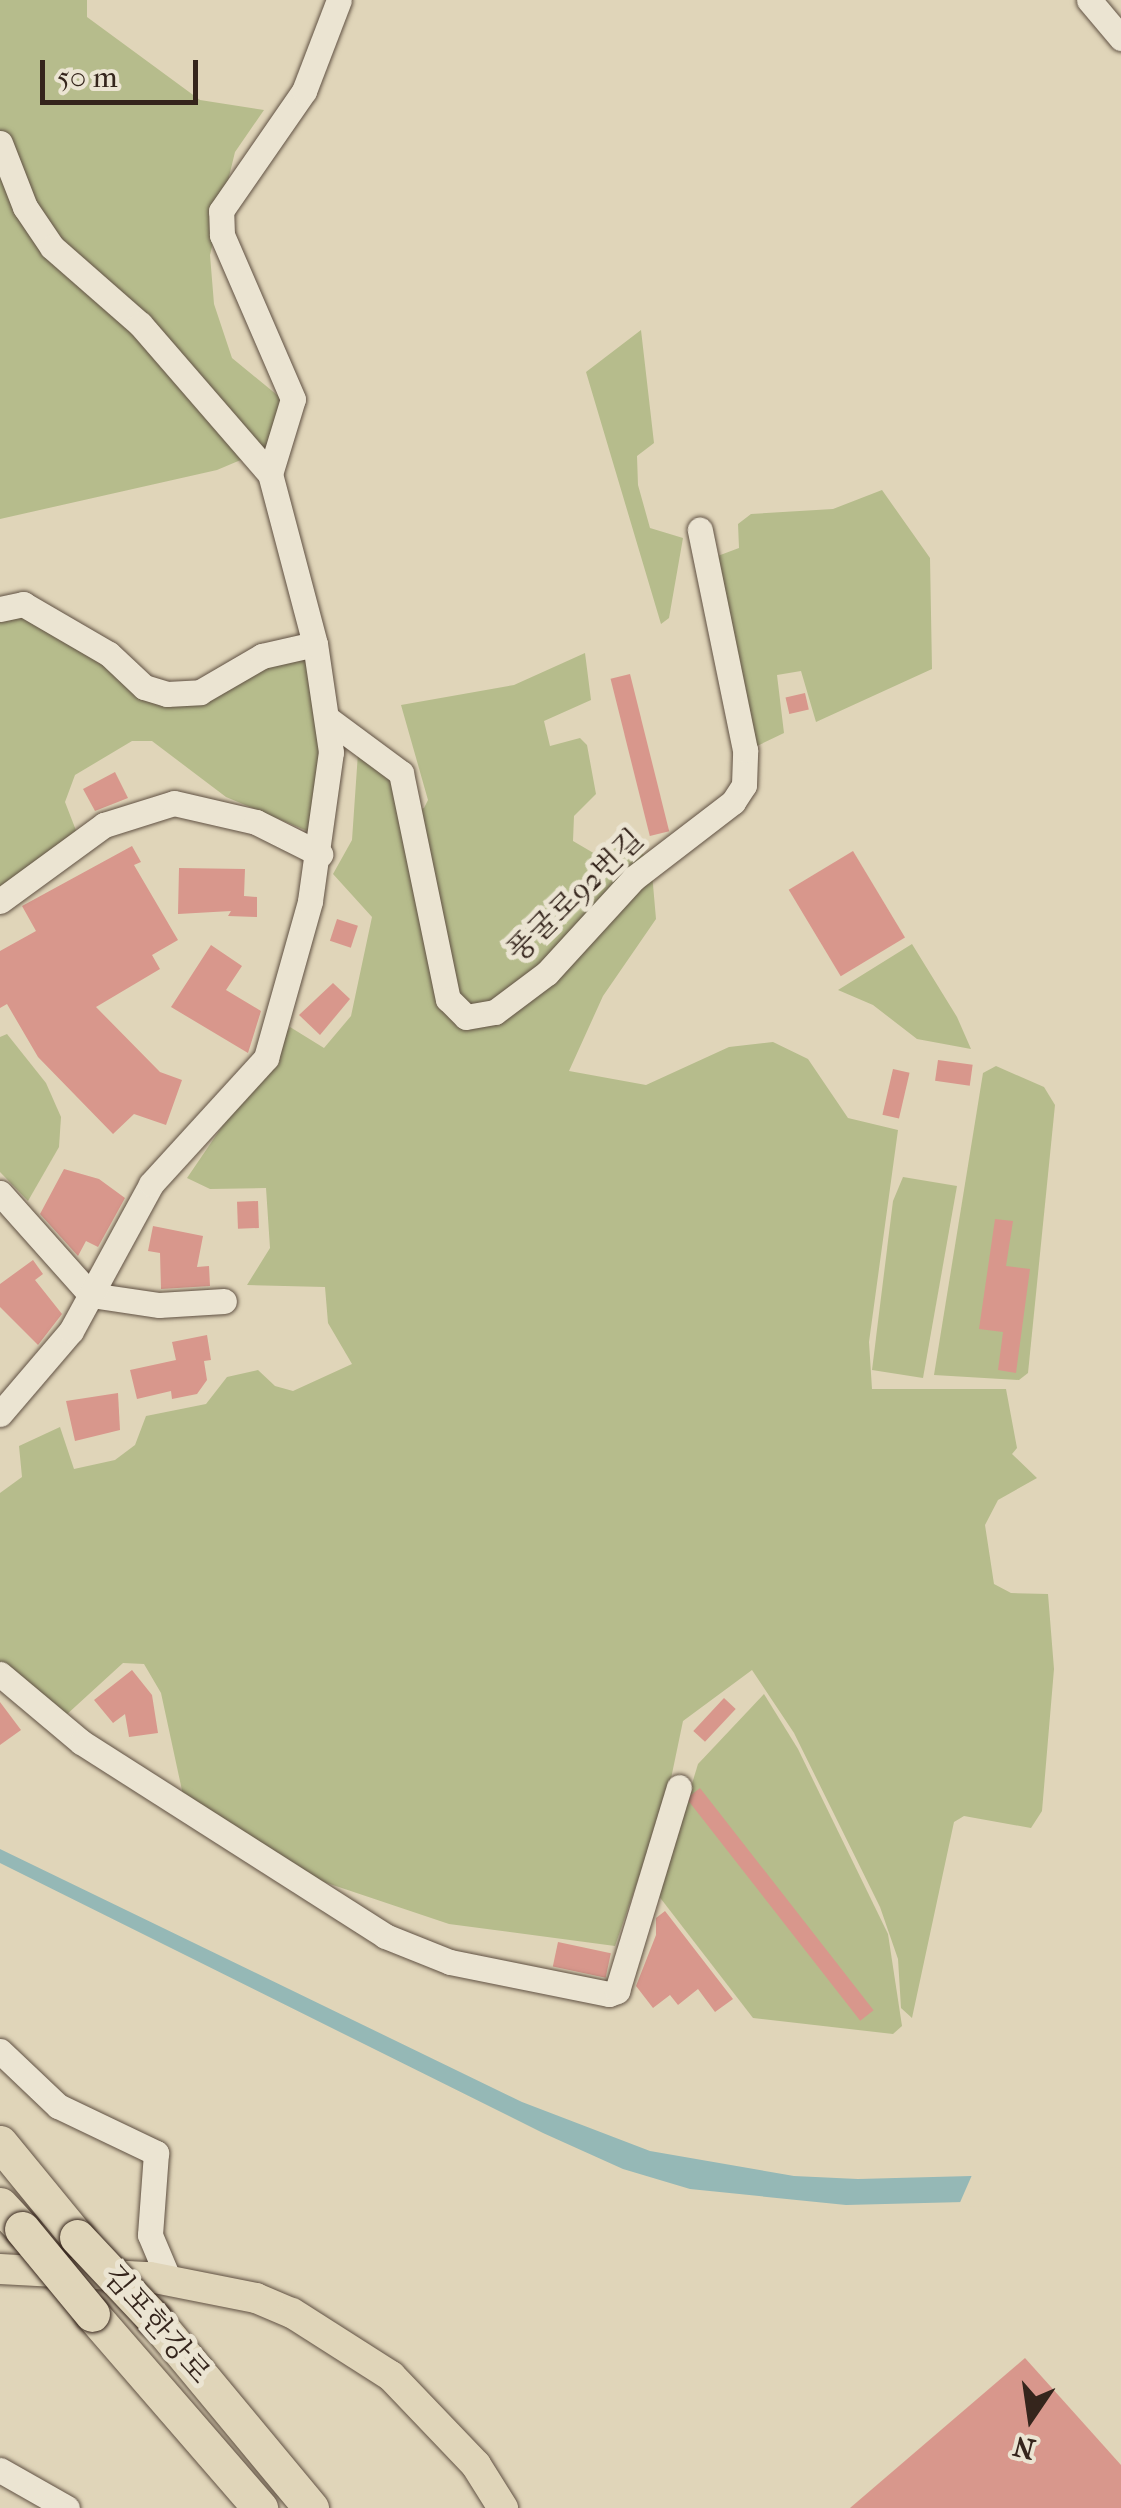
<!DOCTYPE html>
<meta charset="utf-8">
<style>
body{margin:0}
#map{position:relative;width:1121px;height:2508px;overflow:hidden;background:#e0d5b9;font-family:"IM FELL French Canon","Noto Serif KR",serif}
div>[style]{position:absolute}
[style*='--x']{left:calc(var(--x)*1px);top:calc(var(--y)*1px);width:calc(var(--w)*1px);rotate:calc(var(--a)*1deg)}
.green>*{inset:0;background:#b6bc8c}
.water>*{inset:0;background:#95b8b6}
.pier>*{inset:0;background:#e0d5b9}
.building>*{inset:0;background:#d8978c;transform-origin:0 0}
.roads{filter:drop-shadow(0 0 2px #605143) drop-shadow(0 0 2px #605143)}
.minor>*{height:25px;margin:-12.5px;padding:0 12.5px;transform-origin:12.5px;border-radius:12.5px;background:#ebe4d2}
.major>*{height:30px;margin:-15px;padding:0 15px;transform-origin:15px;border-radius:15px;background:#e0d5b9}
.highway>*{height:35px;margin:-17.5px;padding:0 17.5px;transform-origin:17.5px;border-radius:17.5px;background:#e0d5b9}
.bridges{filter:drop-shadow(0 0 2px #35251c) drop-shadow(0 0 2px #35251c)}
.highway-bridge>*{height:35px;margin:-17.5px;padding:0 17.5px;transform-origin:17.5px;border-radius:17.5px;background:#e0d5b9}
span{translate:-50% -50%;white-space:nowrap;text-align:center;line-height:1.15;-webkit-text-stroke:10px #ebe4d2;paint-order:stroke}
.street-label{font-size:30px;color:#35251c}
.north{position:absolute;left:981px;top:2368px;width:100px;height:100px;-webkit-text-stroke:8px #ebe4d2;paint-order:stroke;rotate:193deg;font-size:28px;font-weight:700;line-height:40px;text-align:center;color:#35251c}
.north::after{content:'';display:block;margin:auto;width:35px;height:45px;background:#35251c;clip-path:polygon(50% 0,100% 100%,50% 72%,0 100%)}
.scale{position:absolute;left:40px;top:60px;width:158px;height:45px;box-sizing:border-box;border:5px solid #35251c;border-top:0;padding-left:12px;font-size:30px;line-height:35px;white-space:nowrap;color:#35251c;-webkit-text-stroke:8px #ebe4d2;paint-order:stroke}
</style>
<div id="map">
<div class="green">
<div style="clip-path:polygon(0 0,87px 0,87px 17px,200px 100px,264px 110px,235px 152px,210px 255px,214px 304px,232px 358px,282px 399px,271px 447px,217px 470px,0 519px)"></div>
<div style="clip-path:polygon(641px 330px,654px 443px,637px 456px,638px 485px,650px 528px,683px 538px,669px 618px,661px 624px,586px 372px)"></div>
<div style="clip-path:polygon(882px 490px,930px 558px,932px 669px,816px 722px,801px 671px,777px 675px,784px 733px,755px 747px,715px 557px,739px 548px,738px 524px,751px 514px,833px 509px)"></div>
<div style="clip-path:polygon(19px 614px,109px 665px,214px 698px,257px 669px,305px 656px,322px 738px,310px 832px,226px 797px,152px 741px,132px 741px,75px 775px,65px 802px,77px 833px,0 893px,0 621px)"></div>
<div style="clip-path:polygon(585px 653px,591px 700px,544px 721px,550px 746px,580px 738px,587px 745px,596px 794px,574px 816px,573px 841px,602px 858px,623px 842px,639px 845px,652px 873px,656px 919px,603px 996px,569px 1071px,646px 1085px,729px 1047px,773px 1042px,808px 1059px,848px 1118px,898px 1130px,869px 1342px,872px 1389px,1006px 1389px,1017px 1448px,1012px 1454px,1037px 1478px,998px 1500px,985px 1525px,994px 1584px,1011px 1593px,1048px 1594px,1054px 1669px,1042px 1811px,1031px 1828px,964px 1816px,954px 1822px,912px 2018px,901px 2008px,898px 1959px,880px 1907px,794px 1733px,752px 1670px,683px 1721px,668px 1793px,615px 1946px,449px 1924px,312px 1878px,183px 1795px,161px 1693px,144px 1664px,123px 1663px,65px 1716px,0 1662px,0 1493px,22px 1477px,19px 1446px,60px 1427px,74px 1469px,115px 1460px,135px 1445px,146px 1416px,206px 1404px,227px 1377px,258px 1370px,275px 1386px,293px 1391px,352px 1364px,328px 1323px,325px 1287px,247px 1285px,270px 1248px,266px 1188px,210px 1189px,187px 1178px,290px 1027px,324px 1048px,351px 1016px,372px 917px,333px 874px,352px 840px,358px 753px,379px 758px,407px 812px,424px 808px,428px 800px,401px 705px,514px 685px)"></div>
<div style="clip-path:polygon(912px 944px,957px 1017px,971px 1049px,917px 1039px,873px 1005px,838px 990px)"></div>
<div style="clip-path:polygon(7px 1034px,46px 1083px,61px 1117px,59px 1147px,28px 1201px,0 1172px,0 1037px)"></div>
<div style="clip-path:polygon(996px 1066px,1044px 1087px,1055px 1105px,1028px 1373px,1019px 1380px,934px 1375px,983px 1073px)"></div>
<div style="clip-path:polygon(903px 1177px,957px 1186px,923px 1378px,872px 1370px,893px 1201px)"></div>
<div style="clip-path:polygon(764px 1694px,798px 1749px,888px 1934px,902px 2026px,893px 2034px,753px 2018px,658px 1895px,698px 1764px)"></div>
</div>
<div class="water">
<div style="clip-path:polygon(0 1849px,522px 2102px,650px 2151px,794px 2176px,858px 2179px,1121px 2172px,1003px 2201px,846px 2205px,690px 2189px,623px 2169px,543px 2133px,0 1863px)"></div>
</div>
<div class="pier">
<div style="clip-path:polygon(1121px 2167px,1121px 2201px,958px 2207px,972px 2175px)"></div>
</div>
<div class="building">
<div style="left:630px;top:674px;width:162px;height:20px;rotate:76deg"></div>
<div style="left:805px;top:693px;width:17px;height:20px;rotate:77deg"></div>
<div style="clip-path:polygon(115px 772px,128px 798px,95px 811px,83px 789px)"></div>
<div style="clip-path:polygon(132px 846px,141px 862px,134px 865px,178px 940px,152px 955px,160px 969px,96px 1007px,160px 1072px,182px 1080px,166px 1125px,134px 1114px,113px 1134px,38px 1057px,7px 1004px,0 1008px,0 951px,36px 931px,22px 906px)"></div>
<div style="left:853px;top:851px;width:101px;height:75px;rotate:59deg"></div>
<div style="clip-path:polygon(179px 868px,245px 869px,244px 896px,257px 897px,257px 917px,228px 916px,231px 911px,178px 914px)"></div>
<div style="left:337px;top:919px;width:22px;height:23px;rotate:18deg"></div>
<div style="clip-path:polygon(211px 945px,242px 966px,226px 990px,261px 1011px,248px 1053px,171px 1007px)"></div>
<div style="clip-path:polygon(333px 983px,350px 999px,320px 1035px,299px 1015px)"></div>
<div style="left:938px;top:1060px;width:35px;height:21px;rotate:8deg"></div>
<div style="left:893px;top:1069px;width:17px;height:47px;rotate:13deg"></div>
<div style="clip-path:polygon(64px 1169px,99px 1179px,125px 1198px,98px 1247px,86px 1241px,78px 1256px,40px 1214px)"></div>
<div style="left:258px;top:1201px;width:27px;height:21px;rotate:88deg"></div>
<div style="clip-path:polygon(995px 1219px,1013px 1221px,1006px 1266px,1030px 1269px,1016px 1373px,998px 1370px,1003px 1332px,979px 1329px)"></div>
<div style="clip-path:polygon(153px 1226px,203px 1236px,197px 1267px,209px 1266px,210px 1286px,161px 1289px,160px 1253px,148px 1251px)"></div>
<div style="clip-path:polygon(33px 1260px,43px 1274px,35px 1280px,62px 1314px,38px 1345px,0 1307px,0 1284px)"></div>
<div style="clip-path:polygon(207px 1335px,211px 1360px,204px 1361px,207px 1380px,197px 1394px,172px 1399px,171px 1391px,137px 1399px,130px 1370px,176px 1360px,172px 1342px)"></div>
<div style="clip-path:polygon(118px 1393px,120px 1430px,75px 1441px,66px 1401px)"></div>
<div style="clip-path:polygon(132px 1670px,152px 1695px,158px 1733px,129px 1737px,125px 1714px,113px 1723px,94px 1700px)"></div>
<div style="left:724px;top:1698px;width:16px;height:45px;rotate:43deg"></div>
<div style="clip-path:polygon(0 1702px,21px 1730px,0 1745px)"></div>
<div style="left:700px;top:1788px;width:282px;height:17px;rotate:52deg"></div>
<div style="clip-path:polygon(665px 1911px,733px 1999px,715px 2012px,698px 1989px,678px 2005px,670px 1995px,653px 2008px,636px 1986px,656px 1935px,656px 1918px)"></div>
<div style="left:558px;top:1942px;width:54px;height:25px;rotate:12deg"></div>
<div style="clip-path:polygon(1025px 2358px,1121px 2465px,1121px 2508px,850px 2508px)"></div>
</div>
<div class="roads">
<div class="minor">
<div style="--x:1089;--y:0;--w:50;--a:49.9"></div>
<div style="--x:0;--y:143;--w:69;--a:68.7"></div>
<div style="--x:25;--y:207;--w:48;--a:56"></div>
<div style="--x:52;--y:247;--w:117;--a:41.2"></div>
<div style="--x:140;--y:324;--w:198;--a:49.1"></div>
<div style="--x:0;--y:609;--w:24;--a:-12"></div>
<div style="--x:23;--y:604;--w:99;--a:30.2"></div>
<div style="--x:109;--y:654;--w:48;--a:43.3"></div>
<div style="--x:144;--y:687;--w:24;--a:17"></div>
<div style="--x:167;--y:694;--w:33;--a:-3"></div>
<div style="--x:200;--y:692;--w:72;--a:-30.1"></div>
<div style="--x:262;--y:656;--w:54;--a:-12.8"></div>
<div style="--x:328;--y:719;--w:91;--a:36.5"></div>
<div style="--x:401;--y:773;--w:231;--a:78.3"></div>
<div style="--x:448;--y:999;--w:25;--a:45"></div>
<div style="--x:466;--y:1017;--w:29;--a:-10"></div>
<div style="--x:495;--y:1012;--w:65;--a:-36.9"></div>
<div style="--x:547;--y:973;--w:129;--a:-47.5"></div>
<div style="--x:634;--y:878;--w:125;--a:-37.5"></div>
<div style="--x:733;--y:802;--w:20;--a:-57"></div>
<div style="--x:744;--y:785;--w:35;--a:-88"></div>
<div style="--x:745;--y:750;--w:225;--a:-101.6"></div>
<div style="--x:0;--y:901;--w:129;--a:-36.2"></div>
<div style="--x:104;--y:825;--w:73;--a:-17.4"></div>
<div style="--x:174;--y:803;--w:84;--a:13"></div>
<div style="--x:256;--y:822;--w:72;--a:26.6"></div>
<div style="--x:0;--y:1193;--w:137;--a:48.3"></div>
<div style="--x:91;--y:1295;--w:69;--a:8.4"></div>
<div style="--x:159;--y:1305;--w:65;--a:-3.5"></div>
<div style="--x:0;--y:1414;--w:109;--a:-49.5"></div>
<div style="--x:71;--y:1331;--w:167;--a:-61.4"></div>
<div style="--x:151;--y:1184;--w:171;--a:-47.6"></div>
<div style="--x:266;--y:1058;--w:163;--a:-74.3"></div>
<div style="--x:310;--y:901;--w:150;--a:-82"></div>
<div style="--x:331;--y:752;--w:109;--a:-98.4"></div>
<div style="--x:315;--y:644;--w:176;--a:-104.8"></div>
<div style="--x:270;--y:474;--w:78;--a:-73"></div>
<div style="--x:293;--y:399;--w:179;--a:-113.4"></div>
<div style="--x:222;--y:235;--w:24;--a:-92"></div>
<div style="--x:221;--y:211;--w:146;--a:-55.3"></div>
<div style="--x:304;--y:91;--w:97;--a:-69"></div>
<div style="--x:0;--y:1674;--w:106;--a:40"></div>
<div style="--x:81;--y:1742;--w:361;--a:32.5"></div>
<div style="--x:385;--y:1936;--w:70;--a:21.8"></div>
<div style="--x:450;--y:1962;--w:162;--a:11.4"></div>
<div style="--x:609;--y:1994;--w:9;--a:-21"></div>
<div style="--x:617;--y:1991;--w:213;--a:-73.1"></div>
<div style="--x:0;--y:2051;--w:80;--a:43.5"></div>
<div style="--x:58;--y:2106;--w:109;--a:25.6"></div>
<div style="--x:156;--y:2153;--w:82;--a:94.2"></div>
<div style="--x:150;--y:2235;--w:49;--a:67.1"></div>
<div style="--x:0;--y:2470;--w:77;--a:29.6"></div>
</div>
<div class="major">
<div style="--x:0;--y:2269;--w:150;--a:3.1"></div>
<div style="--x:150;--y:2277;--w:108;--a:11.2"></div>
<div style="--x:256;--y:2298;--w:39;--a:23"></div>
<div style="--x:292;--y:2313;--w:117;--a:32.5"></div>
<div style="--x:391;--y:2376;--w:123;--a:46.3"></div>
<div style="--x:476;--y:2465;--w:51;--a:57.9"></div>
</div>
<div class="highway">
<div style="--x:0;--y:2143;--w:122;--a:50.7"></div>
<div style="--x:0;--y:2205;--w:33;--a:47"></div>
<div style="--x:92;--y:2314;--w:257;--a:49.1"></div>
<div style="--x:154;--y:2319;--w:246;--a:50.3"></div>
</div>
</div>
<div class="bridges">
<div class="highway-bridge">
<div style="--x:22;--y:2229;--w:110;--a:50.5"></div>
<div style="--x:77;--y:2237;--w:112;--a:46.8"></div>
</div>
</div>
<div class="street-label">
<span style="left:576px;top:896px;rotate:-44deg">풍굴로92번길</span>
<span style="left:156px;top:2325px;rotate:49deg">김포한강로</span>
</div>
<div class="north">N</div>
<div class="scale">50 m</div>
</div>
